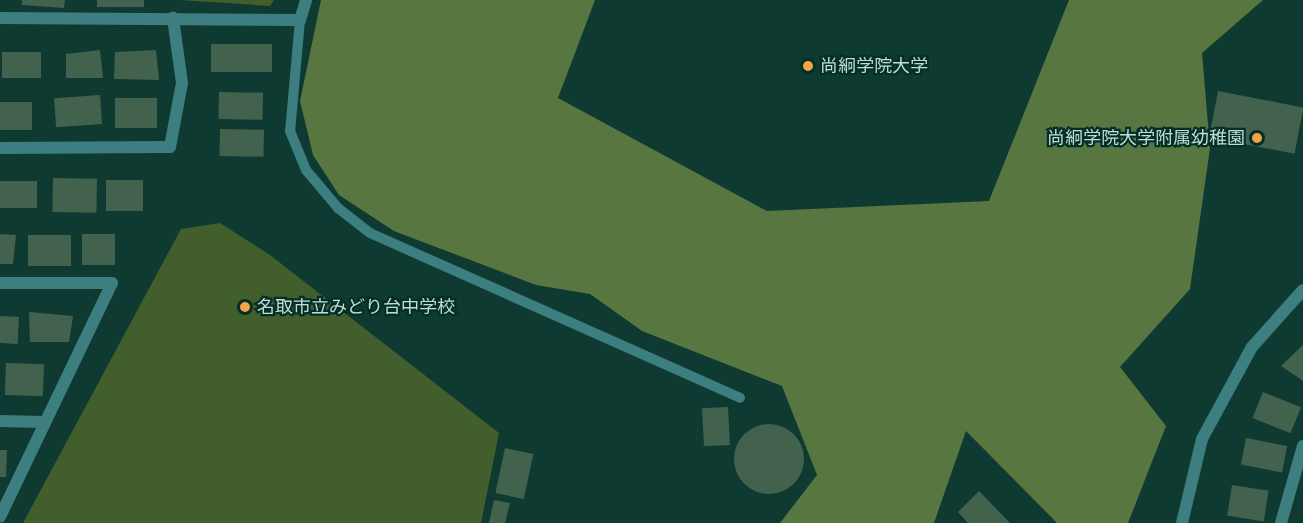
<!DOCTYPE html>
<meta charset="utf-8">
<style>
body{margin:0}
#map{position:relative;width:1303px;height:523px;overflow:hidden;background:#0f3a32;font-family:"Fira Sans Condensed","Noto Sans JP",sans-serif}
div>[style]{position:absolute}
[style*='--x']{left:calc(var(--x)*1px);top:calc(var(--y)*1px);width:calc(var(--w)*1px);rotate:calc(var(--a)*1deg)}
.green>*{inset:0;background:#425e2c}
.forest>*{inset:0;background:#587740}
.building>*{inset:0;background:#43624d;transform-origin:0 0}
.round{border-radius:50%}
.service>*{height:10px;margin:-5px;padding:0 5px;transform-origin:5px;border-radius:5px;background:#3d7e81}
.minor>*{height:12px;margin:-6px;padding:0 6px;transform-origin:6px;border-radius:6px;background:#3d7e81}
.tertiary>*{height:12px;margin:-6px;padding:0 6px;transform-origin:6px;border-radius:6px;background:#3d7e81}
.dots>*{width:16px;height:16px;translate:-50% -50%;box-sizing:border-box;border:3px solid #023028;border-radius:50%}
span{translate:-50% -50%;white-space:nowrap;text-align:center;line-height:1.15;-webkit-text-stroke:4.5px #023028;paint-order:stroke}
.poi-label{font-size:18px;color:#c4dad3}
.left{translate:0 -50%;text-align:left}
.right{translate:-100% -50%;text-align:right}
</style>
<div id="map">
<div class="green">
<div style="clip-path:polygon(180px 0,274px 0,270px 6px)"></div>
<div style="clip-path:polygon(220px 223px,270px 255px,499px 433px,481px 523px,23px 523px,181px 229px)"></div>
</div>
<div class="forest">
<div style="clip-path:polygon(321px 0,595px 0,558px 98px,767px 211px,989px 201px,1069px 0,1263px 0,1202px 53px,1210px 148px,1190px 289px,1120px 367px,1166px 426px,1128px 523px,1057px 523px,966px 431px,934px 523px,780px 523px,817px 475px,782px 386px,642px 331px,590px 294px,536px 285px,394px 231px,339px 195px,313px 155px,300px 101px)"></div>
</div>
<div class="building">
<div style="clip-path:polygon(22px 0,65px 0,64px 8px,22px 5px)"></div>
<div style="left:97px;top:0;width:47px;height:7px"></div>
<div style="left:211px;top:44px;width:61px;height:28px"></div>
<div style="clip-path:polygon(100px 50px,103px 78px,66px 78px,66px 54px)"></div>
<div style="clip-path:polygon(156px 50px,159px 80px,114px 79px,115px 52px)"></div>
<div style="left:2px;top:52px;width:39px;height:26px"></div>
<div style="left:1218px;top:91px;width:87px;height:47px;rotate:11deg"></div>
<div style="left:219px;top:92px;width:44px;height:27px;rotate:1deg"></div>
<div style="left:100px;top:95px;width:29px;height:46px;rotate:86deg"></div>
<div style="left:157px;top:98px;width:30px;height:42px;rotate:90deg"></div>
<div style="left:0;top:102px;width:32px;height:28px"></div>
<div style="left:220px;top:129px;width:44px;height:27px;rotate:1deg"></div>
<div style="left:53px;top:178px;width:44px;height:34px;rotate:1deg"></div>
<div style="left:106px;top:180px;width:37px;height:31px"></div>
<div style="left:0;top:181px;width:37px;height:27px"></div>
<div style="clip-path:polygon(0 234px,16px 235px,13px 264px,0 264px)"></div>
<div style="left:82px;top:234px;width:33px;height:31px"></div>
<div style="left:28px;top:235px;width:43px;height:31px"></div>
<div style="clip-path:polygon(29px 312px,73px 316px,69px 342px,30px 342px)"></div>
<div style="left:0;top:316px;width:19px;height:27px;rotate:3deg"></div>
<div style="clip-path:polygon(1303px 345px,1303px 381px,1281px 366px)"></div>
<div style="left:6px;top:363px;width:38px;height:32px;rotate:2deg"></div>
<div style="left:1263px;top:392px;width:41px;height:28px;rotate:22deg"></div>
<div style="left:728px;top:407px;width:38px;height:26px;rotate:87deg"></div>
<div class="round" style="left:734px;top:424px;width:70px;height:70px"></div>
<div style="left:1246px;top:438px;width:42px;height:27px;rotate:11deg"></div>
<div style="left:505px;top:448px;width:29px;height:46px;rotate:12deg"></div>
<div style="clip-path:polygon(0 450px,7px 450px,6px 477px,0 477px)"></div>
<div style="left:1232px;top:485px;width:37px;height:31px;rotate:9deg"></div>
<div style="clip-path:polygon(979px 491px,1010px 523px,968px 523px,958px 512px)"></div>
<div style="clip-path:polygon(494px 500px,510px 503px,505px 523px,489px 523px)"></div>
</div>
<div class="service">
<div style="--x:300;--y:20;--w:111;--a:95.1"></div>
<div style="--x:290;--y:131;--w:42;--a:67.7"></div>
<div style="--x:306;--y:170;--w:50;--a:49.9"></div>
<div style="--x:338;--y:208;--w:41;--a:38"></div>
<div style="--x:370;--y:233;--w:405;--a:24"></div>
</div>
<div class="minor">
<div style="--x:0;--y:18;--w:300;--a:0.4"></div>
<div style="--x:300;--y:20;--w:21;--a:-73"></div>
<div style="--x:0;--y:148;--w:170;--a:-0.3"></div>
<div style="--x:170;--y:147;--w:65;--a:-79.4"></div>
<div style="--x:182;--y:83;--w:66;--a:-97.9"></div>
<div style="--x:0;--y:283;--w:112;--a:0"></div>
<div style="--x:112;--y:283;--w:259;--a:115.6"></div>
<div style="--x:0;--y:421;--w:44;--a:1.3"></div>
<div style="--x:1281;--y:523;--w:80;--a:-74.1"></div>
</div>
<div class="tertiary">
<div style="--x:1182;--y:523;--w:86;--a:-76.6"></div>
<div style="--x:1202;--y:439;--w:105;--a:-61.5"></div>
<div style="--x:1252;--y:347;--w:76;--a:-48.2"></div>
</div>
<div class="dots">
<div style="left:808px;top:66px;background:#f4a344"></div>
<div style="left:1257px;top:138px;background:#f4a344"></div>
<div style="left:245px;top:307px;background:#f4a344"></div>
</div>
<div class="poi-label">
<span class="left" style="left:820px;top:66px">尚絅学院大学</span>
<span class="right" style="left:1245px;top:138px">尚絅学院大学附属幼稚園</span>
<span class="left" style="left:257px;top:307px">名取市立みどり台中学校</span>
</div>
</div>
